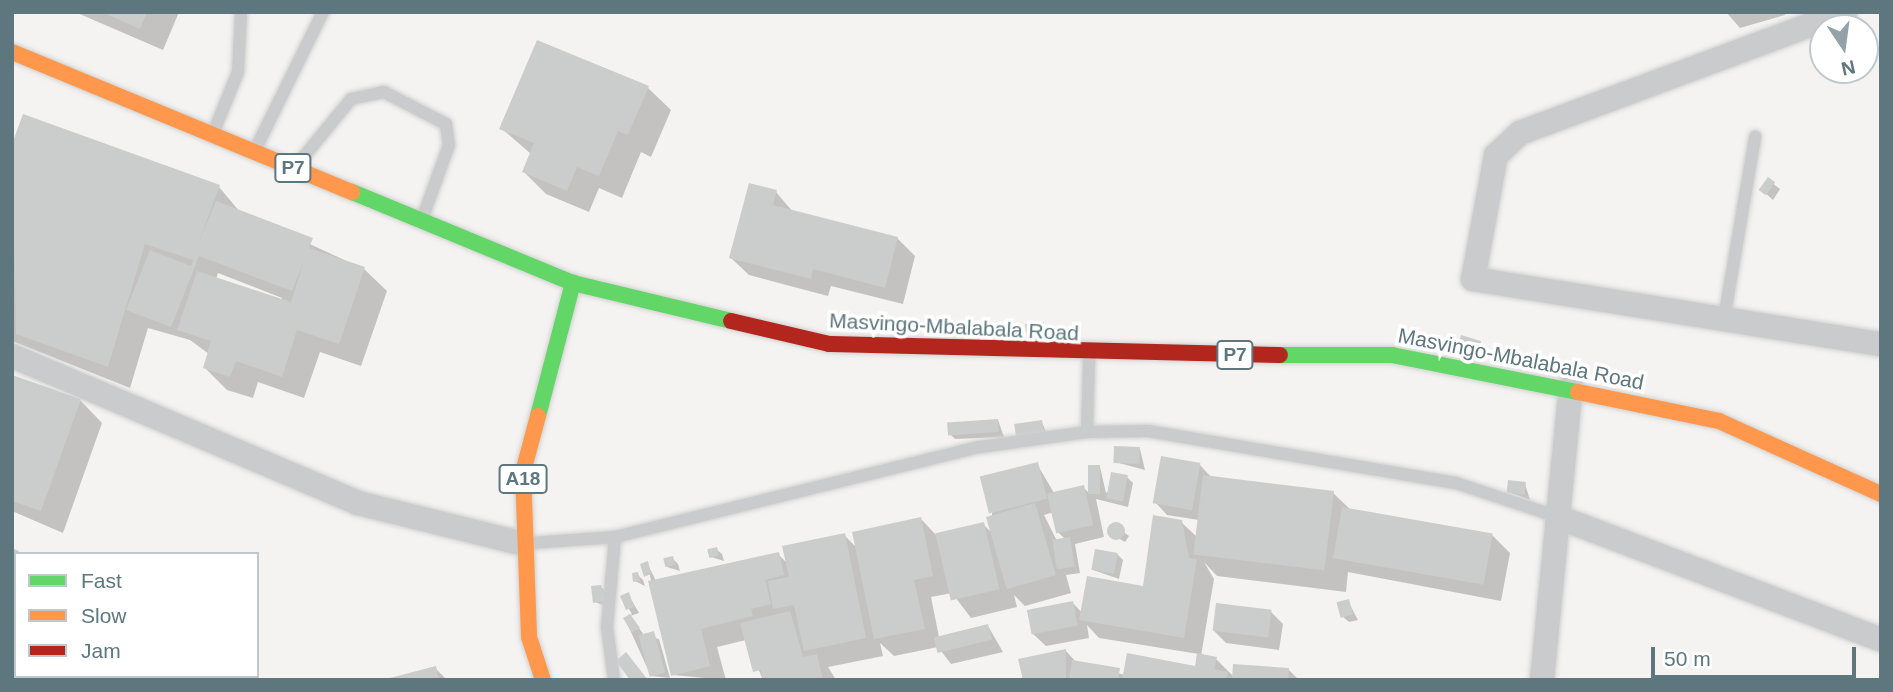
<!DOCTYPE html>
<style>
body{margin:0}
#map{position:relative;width:1893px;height:692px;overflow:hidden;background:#f4f3f1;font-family:Helvetica,sans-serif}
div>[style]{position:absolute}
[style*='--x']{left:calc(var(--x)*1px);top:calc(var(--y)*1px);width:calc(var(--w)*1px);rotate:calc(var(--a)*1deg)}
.shadow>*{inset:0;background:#0003}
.building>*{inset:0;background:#cbcccc;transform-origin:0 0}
.round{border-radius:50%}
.roads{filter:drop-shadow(0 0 2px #d0d1d0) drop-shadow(0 0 2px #d0d1d0)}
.lane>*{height:12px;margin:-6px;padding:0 6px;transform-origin:6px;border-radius:6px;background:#cacbcc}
.street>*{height:24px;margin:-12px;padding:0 12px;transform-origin:12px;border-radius:12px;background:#cacbcc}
.fast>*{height:16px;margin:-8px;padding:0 8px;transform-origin:8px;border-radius:8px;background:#63d668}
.slow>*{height:16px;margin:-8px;padding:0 8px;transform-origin:8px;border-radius:8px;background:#ff974d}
.jam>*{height:16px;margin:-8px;padding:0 8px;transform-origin:8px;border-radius:8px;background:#b3261e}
span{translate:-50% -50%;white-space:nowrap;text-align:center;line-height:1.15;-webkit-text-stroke:7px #fff;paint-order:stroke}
.shield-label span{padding:2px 5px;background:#fff;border:2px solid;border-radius:5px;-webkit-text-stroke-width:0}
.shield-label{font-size:19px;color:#5e767e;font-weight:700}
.street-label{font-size:21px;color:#5e767e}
.frame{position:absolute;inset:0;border:14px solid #5e767e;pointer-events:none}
.legend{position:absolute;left:14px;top:552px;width:245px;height:126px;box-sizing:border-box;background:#fff;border:2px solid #bfc8cb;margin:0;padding:9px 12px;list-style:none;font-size:21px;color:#5e767e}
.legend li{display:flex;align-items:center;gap:14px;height:35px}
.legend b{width:35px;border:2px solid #bfc8cb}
.north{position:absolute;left:1809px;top:14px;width:70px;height:70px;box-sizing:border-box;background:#fff;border:2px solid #bfc8cb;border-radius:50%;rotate:167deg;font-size:19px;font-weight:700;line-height:28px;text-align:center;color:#5e767e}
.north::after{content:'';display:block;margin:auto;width:24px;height:32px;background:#92a2a6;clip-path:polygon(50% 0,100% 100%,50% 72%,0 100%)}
.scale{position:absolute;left:1651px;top:647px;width:205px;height:32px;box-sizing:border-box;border:4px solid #5e767e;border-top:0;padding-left:9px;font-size:21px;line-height:24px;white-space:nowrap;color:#5e767e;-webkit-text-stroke:5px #fff;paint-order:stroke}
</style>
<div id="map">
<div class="shadow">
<div style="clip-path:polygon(75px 12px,179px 12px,163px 50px)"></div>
<div style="clip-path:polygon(1726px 12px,1784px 12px,1785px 15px,1740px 28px)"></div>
<div style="clip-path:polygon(538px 42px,648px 88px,671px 110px,651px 157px,641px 152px,622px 198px,599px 188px,589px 212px,546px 194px,524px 172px,531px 154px,501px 128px)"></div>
<div style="clip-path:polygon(evenodd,12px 149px,219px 187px,240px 212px,364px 269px,387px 291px,361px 366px,320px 352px,304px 398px,258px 382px,253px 398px,227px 390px,205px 368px,209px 354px,190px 340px,148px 328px,130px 388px,12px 341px,12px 149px,218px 273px,282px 298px,281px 301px,216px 279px,218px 273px)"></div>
<div style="clip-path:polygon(1768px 180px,1780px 189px,1773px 200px,1762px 190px)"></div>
<div style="clip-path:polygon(776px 192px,793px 212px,897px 238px,915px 256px,903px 304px,831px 286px,828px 296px,749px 275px,731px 258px)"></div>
<div style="clip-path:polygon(1043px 324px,1051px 347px,1034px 348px)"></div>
<div style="clip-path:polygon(1480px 343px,1483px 358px,1459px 346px)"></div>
<div style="clip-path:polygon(12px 377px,80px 400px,102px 423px,63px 533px,12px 511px)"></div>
<div style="clip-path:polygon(998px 420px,1004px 437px,955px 439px,949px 433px)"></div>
<div style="clip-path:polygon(1042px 422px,1049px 440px,1023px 443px)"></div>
<div style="clip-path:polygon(1140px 449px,1145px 470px,1115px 462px)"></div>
<div style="clip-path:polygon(evenodd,1037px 464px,1054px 493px,1083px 487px,1090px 494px,1100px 467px,1106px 493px,1127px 477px,1133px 483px,1128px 507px,1096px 499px,1104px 537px,1075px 544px,1080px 573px,1066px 575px,1071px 593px,1025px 606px,1014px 595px,1017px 607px,971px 618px,952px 593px,931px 597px,939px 637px,988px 626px,1003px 652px,951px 664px,938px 647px,894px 656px,880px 643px,883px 656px,828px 667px,836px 680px,763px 680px,746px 640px,717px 647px,726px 680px,673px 675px,647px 563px,656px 581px,778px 554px,788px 564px,844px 535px,857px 548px,921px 519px,937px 536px,983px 524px,992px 533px,992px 513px,1037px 464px,1054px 512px,1058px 532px,1065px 539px,1057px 541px,1044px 515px,1054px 512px)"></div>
<div style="clip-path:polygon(1199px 464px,1211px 477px,1333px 493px,1351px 510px,1492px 535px,1510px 553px,1501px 601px,1348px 572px,1346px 592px,1217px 576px,1204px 562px,1214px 579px,1201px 656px,1216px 659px,1234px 677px,1289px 670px,1299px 680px,1025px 680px,1065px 650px,1077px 663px,1125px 675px,1196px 668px,1199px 654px,1099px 638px,1087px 625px,1089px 638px,1046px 646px,1033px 634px,1073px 603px,1082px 613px,1145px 588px,1181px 522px,1197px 537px,1199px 520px,1167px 515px,1155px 502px)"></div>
<div style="clip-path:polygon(1525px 484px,1530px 500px,1508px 492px)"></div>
<div style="clip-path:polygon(1114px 525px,1129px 536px,1125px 542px,1109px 533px)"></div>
<div style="clip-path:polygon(716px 549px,722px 554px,724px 561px,711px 557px)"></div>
<div style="clip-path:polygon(12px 550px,19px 554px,12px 642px)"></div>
<div style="clip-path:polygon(1117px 554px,1123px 560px,1119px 579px,1093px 570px)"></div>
<div style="clip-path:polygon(672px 558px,678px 564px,680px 571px,667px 567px)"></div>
<div style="clip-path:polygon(637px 574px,643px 580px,645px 586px,635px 581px)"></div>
<div style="clip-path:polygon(600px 586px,606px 592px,608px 607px,595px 602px)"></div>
<div style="clip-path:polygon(628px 594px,639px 613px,630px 616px,644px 635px,659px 639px,670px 678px,651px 676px,625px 619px,632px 614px,622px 597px)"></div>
<div style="clip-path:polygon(1348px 601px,1358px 620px,1349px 622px,1343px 617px)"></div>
<div style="clip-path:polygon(1271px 612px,1283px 624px,1279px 650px,1226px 643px,1214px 631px)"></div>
<div style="clip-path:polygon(435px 668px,447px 680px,390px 680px)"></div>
</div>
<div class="building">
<div style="clip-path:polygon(102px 12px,147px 12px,140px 29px)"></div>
<div style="clip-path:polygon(537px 40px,649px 86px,628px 135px,618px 131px,599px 176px,577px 167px,567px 191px,522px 172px,534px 143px,499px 129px)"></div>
<div style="clip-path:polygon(23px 114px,220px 185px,198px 244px,216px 201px,313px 238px,309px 248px,365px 267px,339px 344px,297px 330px,282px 377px,236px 361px,230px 377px,203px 368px,211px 341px,177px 330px,197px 271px,291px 302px,304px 261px,292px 291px,199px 256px,171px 327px,126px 310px,150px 250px,191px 266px,193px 260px,145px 244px,108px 367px,16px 334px,12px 144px)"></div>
<div style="left:1768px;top:177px;width:9px;height:16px;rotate:36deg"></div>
<div style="clip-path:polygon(749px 183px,777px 190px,773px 205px,898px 237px,885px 288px,813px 269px,811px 279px,729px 258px)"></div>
<div style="left:1044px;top:322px;width:19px;height:19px;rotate:84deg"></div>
<div style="left:1461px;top:335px;width:21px;height:13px;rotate:17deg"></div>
<div style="clip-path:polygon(12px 375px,81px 399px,41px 511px,12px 501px)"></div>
<div style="left:998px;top:419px;width:13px;height:51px;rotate:86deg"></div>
<div style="left:1042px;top:420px;width:15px;height:28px;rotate:82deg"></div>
<div style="left:1114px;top:446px;width:26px;height:17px;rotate:2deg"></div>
<div style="left:1161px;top:456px;width:40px;height:48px;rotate:10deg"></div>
<div style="left:1038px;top:462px;width:38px;height:60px;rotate:76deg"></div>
<div style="left:1088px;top:465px;width:12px;height:29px"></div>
<div style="left:1111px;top:472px;width:17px;height:27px;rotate:10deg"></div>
<div style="left:1203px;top:475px;width:132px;height:80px;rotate:7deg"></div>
<div style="left:1508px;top:480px;width:18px;height:13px;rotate:6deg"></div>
<div style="left:1084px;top:485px;width:41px;height:38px;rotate:77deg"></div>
<div style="left:1035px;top:503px;width:75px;height:51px;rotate:74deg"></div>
<div style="left:1342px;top:507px;width:153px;height:52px;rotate:10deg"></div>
<div style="clip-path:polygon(1153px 515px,1182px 520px,1189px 558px,1197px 559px,1184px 638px,1079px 620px,1087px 576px,1143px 586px)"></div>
<div style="clip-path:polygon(921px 517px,933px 576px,914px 580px,925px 629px,874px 639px,852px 532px)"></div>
<div style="left:984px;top:522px;width:69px;height:50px;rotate:77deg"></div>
<div class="round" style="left:1107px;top:522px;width:18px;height:18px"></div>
<div style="clip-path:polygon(845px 533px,866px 638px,804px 651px,794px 605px,773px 609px,768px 581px,789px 577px,782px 546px)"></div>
<div style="left:1070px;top:537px;width:30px;height:18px;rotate:81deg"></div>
<div style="left:717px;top:547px;width:9px;height:10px;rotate:77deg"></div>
<div style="clip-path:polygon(12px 548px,19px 551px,12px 567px)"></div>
<div style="left:1095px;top:549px;width:23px;height:21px;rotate:10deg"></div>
<div style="clip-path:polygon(779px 552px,784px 575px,765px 580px,771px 604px,751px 609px,753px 616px,701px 629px,710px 666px,671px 676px,648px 581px)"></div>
<div style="left:673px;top:556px;width:9px;height:10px;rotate:77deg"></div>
<div style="clip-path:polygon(648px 561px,651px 574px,644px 577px,640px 564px)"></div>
<div style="clip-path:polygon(638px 572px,640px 581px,633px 582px,632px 573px)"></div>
<div style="clip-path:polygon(601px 585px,604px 601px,593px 603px,591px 586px)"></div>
<div style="clip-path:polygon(629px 592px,634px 607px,626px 610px,620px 596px)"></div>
<div style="left:1349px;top:599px;width:16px;height:13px;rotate:75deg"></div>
<div style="left:1073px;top:601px;width:25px;height:47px;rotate:79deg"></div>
<div style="left:1216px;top:603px;width:56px;height:28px;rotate:7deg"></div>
<div style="clip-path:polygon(790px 611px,803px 657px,817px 654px,823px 680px,763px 680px,761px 670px,753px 672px,740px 623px)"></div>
<div style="clip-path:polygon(630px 614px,640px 628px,632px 633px,623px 618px)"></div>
<div style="left:988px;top:624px;width:16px;height:56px;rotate:76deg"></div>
<div style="left:654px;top:631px;width:43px;height:16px;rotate:75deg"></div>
<div style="clip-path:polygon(1066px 649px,1066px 680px,1023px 680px,1018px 659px)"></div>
<div style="clip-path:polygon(626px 652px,648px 680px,630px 680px,616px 661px)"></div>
<div style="clip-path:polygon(1127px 653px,1195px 666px,1197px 653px,1217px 657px,1214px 669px,1228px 672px,1226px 680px,1122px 680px)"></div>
<div style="clip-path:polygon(1072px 660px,1120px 668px,1118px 680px,1069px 680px)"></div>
<div style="clip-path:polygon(1233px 664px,1289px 668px,1288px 680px,1232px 680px)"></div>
<div style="clip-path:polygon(436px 666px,439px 680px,386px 680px,386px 679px)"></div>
</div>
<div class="roads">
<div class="lane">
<div style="--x:214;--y:131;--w:64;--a:-67.9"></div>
<div style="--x:238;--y:72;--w:60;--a:-87.1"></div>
<div style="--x:256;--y:148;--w:152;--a:-63.8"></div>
<div style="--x:297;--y:165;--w:85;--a:-50.7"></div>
<div style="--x:351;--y:99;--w:34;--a:-12"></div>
<div style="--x:384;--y:92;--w:70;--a:27.3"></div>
<div style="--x:446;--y:124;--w:21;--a:82"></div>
<div style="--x:449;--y:145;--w:77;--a:109.9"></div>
<div style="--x:1724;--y:319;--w:185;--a:-80.3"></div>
<div style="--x:1087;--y:432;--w:73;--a:-88.4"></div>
<div style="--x:531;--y:543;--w:84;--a:-4.1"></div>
<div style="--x:615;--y:537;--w:376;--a:-13.9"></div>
<div style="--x:980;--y:447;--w:108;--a:-8"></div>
<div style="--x:1087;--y:432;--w:61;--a:-0.9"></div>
<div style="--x:1148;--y:431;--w:312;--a:9.6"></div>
<div style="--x:1456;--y:483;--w:108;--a:18.4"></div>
<div style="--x:614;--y:680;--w:53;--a:-97.5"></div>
<div style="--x:607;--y:627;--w:90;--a:-84.9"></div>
</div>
<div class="street">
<div style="--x:1845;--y:12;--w:347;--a:159.6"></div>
<div style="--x:1520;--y:133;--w:33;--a:137"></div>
<div style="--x:1496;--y:155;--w:126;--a:100.5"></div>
<div style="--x:1473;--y:279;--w:413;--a:9.1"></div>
<div style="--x:12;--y:356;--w:376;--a:23"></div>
<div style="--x:358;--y:503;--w:171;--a:13.9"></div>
<div style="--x:1558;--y:517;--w:346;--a:20.8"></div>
<div style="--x:1542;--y:680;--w:295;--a:-84.4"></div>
</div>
<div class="fast">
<div style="--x:352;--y:192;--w:239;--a:22.4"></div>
<div style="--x:573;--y:283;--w:163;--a:13.5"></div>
<div style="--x:1280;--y:355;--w:112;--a:0"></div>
<div style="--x:1392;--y:355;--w:190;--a:11.3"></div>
<div style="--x:538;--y:416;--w:138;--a:-75.3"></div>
</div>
<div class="slow">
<div style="--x:12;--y:52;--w:368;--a:22.4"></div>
<div style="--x:1578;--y:392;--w:144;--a:11.6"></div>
<div style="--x:1719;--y:421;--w:178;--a:24.3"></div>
<div style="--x:538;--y:416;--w:58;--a:105"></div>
<div style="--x:523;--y:472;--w:165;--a:87.9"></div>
<div style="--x:529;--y:637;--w:45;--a:72"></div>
</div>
<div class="jam">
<div style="--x:731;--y:321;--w:101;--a:13.2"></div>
<div style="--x:829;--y:344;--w:451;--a:1.4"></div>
</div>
</div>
<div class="shield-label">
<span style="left:293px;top:168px">P7</span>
<span style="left:1235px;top:355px">P7</span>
<span style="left:523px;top:479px">A18</span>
</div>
<div class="street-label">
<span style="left:954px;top:327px;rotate:3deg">Masvingo-Mbalabala Road</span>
<span style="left:1521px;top:359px;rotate:11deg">Masvingo-Mbalabala Road</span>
</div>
<div class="frame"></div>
<ul class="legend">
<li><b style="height:9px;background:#63d668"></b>Fast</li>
<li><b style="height:9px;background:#ff974d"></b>Slow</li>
<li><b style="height:9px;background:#b3261e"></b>Jam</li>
</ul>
<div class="north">N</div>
<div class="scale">50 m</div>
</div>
